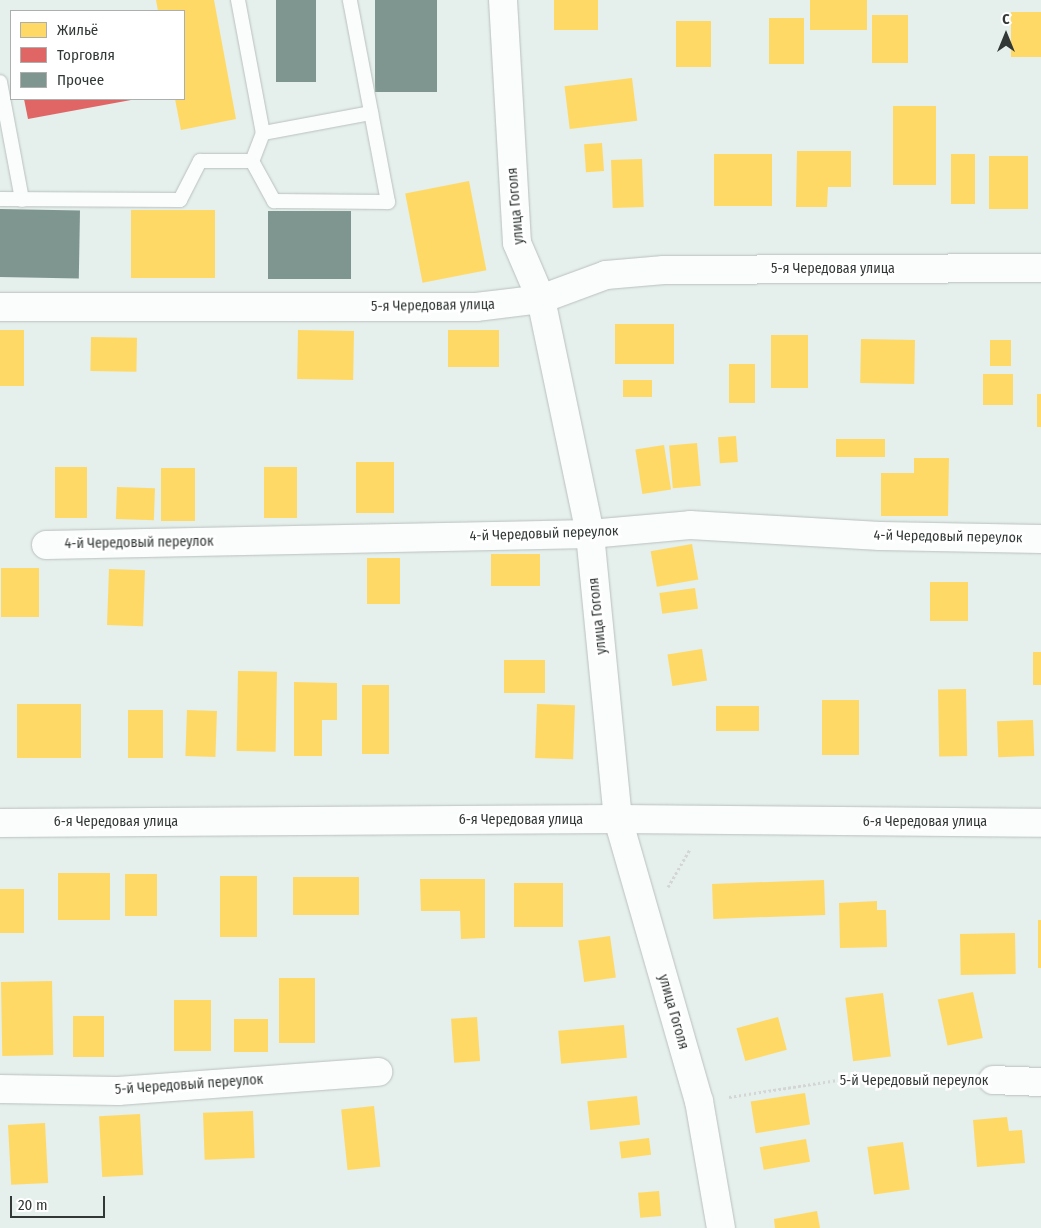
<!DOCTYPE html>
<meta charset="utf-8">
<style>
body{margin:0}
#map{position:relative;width:1041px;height:1228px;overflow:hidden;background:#e5efeb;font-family:"Fira Sans Condensed",sans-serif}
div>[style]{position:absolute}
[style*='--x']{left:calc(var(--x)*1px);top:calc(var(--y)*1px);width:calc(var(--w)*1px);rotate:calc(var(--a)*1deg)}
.homes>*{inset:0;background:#ffd966;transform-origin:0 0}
.shops>*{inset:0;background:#e06666}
.building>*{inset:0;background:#7f9690;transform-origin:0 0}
.path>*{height:3px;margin-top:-1.5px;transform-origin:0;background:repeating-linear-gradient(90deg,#d4d6d6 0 2.5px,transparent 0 5px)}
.roads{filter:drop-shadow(0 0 1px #b9c1be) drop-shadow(0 0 1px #b9c1be)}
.service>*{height:14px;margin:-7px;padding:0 7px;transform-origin:7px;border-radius:7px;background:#fbfdfc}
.minor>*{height:28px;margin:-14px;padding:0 14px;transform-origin:14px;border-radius:14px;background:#fbfdfc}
span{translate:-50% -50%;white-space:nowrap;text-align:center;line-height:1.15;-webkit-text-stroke:5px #fff;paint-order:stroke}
.street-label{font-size:14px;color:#313835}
.legend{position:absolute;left:10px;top:10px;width:175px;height:90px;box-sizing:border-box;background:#fff;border:1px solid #adafae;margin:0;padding:6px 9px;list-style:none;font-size:15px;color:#313835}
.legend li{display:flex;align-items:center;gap:10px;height:25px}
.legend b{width:25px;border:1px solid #adafae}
.north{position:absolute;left:981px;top:10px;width:50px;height:50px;-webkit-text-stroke:4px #fff;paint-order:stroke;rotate:0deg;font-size:14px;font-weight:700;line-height:20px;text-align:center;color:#313835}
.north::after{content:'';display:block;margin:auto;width:18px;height:22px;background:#313835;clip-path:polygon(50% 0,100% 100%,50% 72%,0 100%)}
.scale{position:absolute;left:10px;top:1196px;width:95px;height:22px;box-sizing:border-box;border:2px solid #313835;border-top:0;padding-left:6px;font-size:15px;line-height:18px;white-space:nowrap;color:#313835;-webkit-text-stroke:4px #fff;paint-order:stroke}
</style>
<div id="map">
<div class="homes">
<div style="clip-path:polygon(156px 0,214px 0,236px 119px,181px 130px,175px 99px,184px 99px,184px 11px,158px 11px)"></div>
<div style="left:554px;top:0;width:44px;height:30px"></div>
<div style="left:810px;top:0;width:57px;height:30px"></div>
<div style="left:1011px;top:12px;width:30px;height:45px"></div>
<div style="left:872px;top:15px;width:36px;height:48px"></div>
<div style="left:769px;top:18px;width:35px;height:46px"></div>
<div style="left:676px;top:21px;width:35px;height:46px"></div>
<div style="left:632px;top:78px;width:43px;height:68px;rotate:83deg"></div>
<div style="left:893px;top:106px;width:43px;height:79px"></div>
<div style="left:602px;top:143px;width:28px;height:18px;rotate:86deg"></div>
<div style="clip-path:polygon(797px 151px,851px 151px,851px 187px,828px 187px,827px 207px,796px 207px)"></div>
<div style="left:714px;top:154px;width:58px;height:52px"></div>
<div style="left:951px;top:154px;width:24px;height:50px"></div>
<div style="left:989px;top:156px;width:39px;height:53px"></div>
<div style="left:642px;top:159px;width:48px;height:31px;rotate:88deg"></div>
<div style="left:469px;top:181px;width:91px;height:65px;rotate:79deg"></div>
<div style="left:131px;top:210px;width:84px;height:68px"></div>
<div style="left:615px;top:324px;width:59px;height:40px"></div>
<div style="left:0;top:330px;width:24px;height:56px"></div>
<div style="left:298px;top:330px;width:56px;height:49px;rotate:1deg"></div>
<div style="left:448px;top:330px;width:51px;height:37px"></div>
<div style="left:771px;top:335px;width:37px;height:53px"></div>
<div style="left:91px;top:337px;width:46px;height:34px;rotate:1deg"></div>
<div style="left:861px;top:339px;width:54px;height:44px;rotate:1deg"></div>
<div style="left:990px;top:340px;width:21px;height:26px"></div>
<div style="left:729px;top:364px;width:26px;height:39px"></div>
<div style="left:983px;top:374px;width:30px;height:31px"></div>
<div style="left:623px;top:380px;width:29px;height:17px"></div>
<div style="left:1037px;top:394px;width:4px;height:33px"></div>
<div style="left:736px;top:436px;width:26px;height:18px;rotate:86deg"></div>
<div style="left:836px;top:439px;width:49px;height:18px"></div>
<div style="left:697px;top:443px;width:43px;height:28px;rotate:85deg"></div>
<div style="left:664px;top:445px;width:45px;height:29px;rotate:81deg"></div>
<div style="clip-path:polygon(914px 458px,949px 458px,948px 516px,881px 516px,881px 473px,914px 473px)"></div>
<div style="left:356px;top:462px;width:38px;height:51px"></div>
<div style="left:55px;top:467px;width:32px;height:51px"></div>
<div style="left:264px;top:467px;width:33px;height:51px"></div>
<div style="left:161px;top:468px;width:34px;height:53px"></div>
<div style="left:117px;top:487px;width:38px;height:32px;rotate:2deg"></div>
<div style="left:692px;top:544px;width:36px;height:42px;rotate:80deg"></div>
<div style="left:491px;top:554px;width:49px;height:32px"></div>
<div style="left:367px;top:558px;width:33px;height:46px"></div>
<div style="left:1px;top:568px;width:38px;height:49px"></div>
<div style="left:109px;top:569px;width:36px;height:56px;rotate:2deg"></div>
<div style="left:930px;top:582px;width:38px;height:39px"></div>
<div style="left:695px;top:588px;width:21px;height:36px;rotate:82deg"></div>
<div style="left:702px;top:649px;width:32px;height:35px;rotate:81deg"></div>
<div style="left:1033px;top:652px;width:8px;height:33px"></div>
<div style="left:504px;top:660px;width:41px;height:33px"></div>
<div style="left:238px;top:671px;width:39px;height:80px;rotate:1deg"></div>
<div style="clip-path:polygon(294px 682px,337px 683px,337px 720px,322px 720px,322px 756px,294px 756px)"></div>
<div style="left:362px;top:685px;width:27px;height:69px"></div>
<div style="left:966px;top:689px;width:67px;height:28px;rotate:89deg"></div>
<div style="left:822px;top:700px;width:37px;height:55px"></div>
<div style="left:17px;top:704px;width:64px;height:54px"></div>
<div style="left:537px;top:704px;width:38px;height:54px;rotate:2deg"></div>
<div style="left:759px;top:706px;width:25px;height:43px;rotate:90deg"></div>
<div style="left:128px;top:710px;width:35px;height:48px"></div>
<div style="left:187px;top:710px;width:30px;height:46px;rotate:2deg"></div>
<div style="left:1033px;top:720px;width:36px;height:36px;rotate:88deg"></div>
<div style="left:58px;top:873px;width:52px;height:47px"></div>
<div style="left:125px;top:874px;width:32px;height:42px"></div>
<div style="left:220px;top:876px;width:37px;height:61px"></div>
<div style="left:359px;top:877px;width:38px;height:66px;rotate:90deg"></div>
<div style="clip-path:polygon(420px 879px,485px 879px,485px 938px,461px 939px,460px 911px,421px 911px)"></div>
<div style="left:824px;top:880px;width:35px;height:112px;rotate:88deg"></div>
<div style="left:563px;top:883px;width:44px;height:49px;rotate:90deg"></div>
<div style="left:0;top:889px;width:24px;height:44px"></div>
<div style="clip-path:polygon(877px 901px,877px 910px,886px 910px,887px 947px,840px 948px,839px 903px)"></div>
<div style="left:1038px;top:920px;width:3px;height:48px"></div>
<div style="left:1015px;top:933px;width:41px;height:55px;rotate:89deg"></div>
<div style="left:610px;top:936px;width:42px;height:32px;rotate:82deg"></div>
<div style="left:279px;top:978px;width:36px;height:65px"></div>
<div style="left:52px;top:981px;width:74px;height:51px;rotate:89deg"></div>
<div style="left:973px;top:992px;width:47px;height:36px;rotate:78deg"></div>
<div style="left:883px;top:993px;width:64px;height:38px;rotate:83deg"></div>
<div style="left:174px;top:1000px;width:37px;height:51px"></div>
<div style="left:73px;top:1016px;width:31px;height:41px"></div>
<div style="left:477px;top:1017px;width:44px;height:26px;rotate:86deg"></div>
<div style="left:778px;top:1017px;width:34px;height:43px;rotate:75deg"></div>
<div style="left:234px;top:1019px;width:34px;height:33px"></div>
<div style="left:624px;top:1025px;width:33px;height:66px;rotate:85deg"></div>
<div style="left:805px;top:1093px;width:32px;height:55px;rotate:81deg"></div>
<div style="left:637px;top:1096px;width:29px;height:50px;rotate:84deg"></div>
<div style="left:374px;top:1106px;width:61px;height:33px;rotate:84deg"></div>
<div style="left:253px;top:1111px;width:47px;height:50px;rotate:88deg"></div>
<div style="left:140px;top:1114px;width:61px;height:41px;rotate:87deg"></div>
<div style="clip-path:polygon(1007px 1117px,1009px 1131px,1022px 1130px,1025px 1163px,977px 1167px,973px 1120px)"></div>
<div style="left:45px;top:1123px;width:60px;height:37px;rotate:87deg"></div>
<div style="left:649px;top:1138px;width:17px;height:30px;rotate:83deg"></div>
<div style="left:806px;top:1139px;width:23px;height:47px;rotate:80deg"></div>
<div style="left:903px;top:1142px;width:48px;height:36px;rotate:82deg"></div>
<div style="left:659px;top:1191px;width:25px;height:21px;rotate:85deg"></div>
<div style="clip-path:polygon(817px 1211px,820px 1228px,775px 1228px,774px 1219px)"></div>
</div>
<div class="shops">
<div style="clip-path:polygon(24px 99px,131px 99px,131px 100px,28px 119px)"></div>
</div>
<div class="building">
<div style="left:276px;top:0;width:40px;height:82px"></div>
<div style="left:375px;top:0;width:62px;height:92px"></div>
<div style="left:0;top:209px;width:80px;height:68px;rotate:1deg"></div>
<div style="left:268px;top:211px;width:83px;height:68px"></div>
</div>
<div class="path">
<div style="--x:668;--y:887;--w:44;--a:-59.9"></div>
<div style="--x:729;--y:1097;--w:123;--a:-8.9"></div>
<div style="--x:851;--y:1078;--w:113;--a:1"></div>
</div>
<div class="roads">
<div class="service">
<div style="--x:238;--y:0;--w:135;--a:79.4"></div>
<div style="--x:263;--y:133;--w:30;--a:111"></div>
<div style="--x:0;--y:82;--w:120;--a:79.4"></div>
<div style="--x:263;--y:133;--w:110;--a:-10.5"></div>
<div style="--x:0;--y:199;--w:180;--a:0.3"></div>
<div style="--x:180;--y:200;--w:44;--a:-62.9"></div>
<div style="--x:200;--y:161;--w:52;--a:0"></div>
<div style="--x:252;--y:161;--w:46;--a:61.2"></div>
<div style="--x:274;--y:201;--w:114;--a:0.5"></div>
<div style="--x:388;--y:202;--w:206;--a:-100.7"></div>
</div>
<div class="minor">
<div style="--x:503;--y:0;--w:243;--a:86.7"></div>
<div style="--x:517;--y:243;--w:61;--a:66.8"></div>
<div style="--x:541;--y:299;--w:240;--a:78.2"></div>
<div style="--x:590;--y:534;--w:286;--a:84.4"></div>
<div style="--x:618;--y:819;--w:293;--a:74"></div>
<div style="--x:699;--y:1101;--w:129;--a:80.2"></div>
<div style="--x:0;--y:307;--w:476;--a:0"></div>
<div style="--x:476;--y:307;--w:65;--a:-7"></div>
<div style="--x:541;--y:299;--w:69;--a:-20.3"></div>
<div style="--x:606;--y:275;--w:58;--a:-4.9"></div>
<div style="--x:664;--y:270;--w:377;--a:-0.3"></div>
<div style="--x:46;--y:545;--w:544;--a:-1.16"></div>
<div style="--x:590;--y:534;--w:100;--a:-5.1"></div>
<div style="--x:690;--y:525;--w:190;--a:3.3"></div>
<div style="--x:880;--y:536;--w:161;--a:1.1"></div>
<div style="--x:0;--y:823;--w:618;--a:-0.37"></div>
<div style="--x:618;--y:819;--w:423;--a:0.5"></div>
<div style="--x:993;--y:1080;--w:48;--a:2.4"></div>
<div style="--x:0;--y:1089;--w:118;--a:1"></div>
<div style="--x:118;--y:1091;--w:261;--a:-4.2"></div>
</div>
</div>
<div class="street-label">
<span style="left:516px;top:206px;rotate:-95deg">улица Гоголя</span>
<span style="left:833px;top:269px">5-я Чередовая улица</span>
<span style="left:433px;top:306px;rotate:-1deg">5-я Чередовая улица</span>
<span style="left:544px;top:534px;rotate:-2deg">4-й Чередовый переулок</span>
<span style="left:948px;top:537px;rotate:1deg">4-й Чередовый переулок</span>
<span style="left:139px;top:543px;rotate:-1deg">4-й Чередовый переулок</span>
<span style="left:598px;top:616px;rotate:-96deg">улица Гоголя</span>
<span style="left:521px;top:820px">6-я Чередовая улица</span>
<span style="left:116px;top:822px">6-я Чередовая улица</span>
<span style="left:925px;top:822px">6-я Чередовая улица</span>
<span style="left:673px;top:1012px;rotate:74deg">улица Гоголя</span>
<span style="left:914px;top:1081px">5-й Чередовый переулок</span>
<span style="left:189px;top:1085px;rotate:-4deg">5-й Чередовый переулок</span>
</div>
<ul class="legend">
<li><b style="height:14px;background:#ffd966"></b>Жильё</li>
<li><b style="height:14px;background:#e06666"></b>Торговля</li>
<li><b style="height:14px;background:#7f9690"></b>Прочее</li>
</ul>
<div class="north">С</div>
<div class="scale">20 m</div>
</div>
